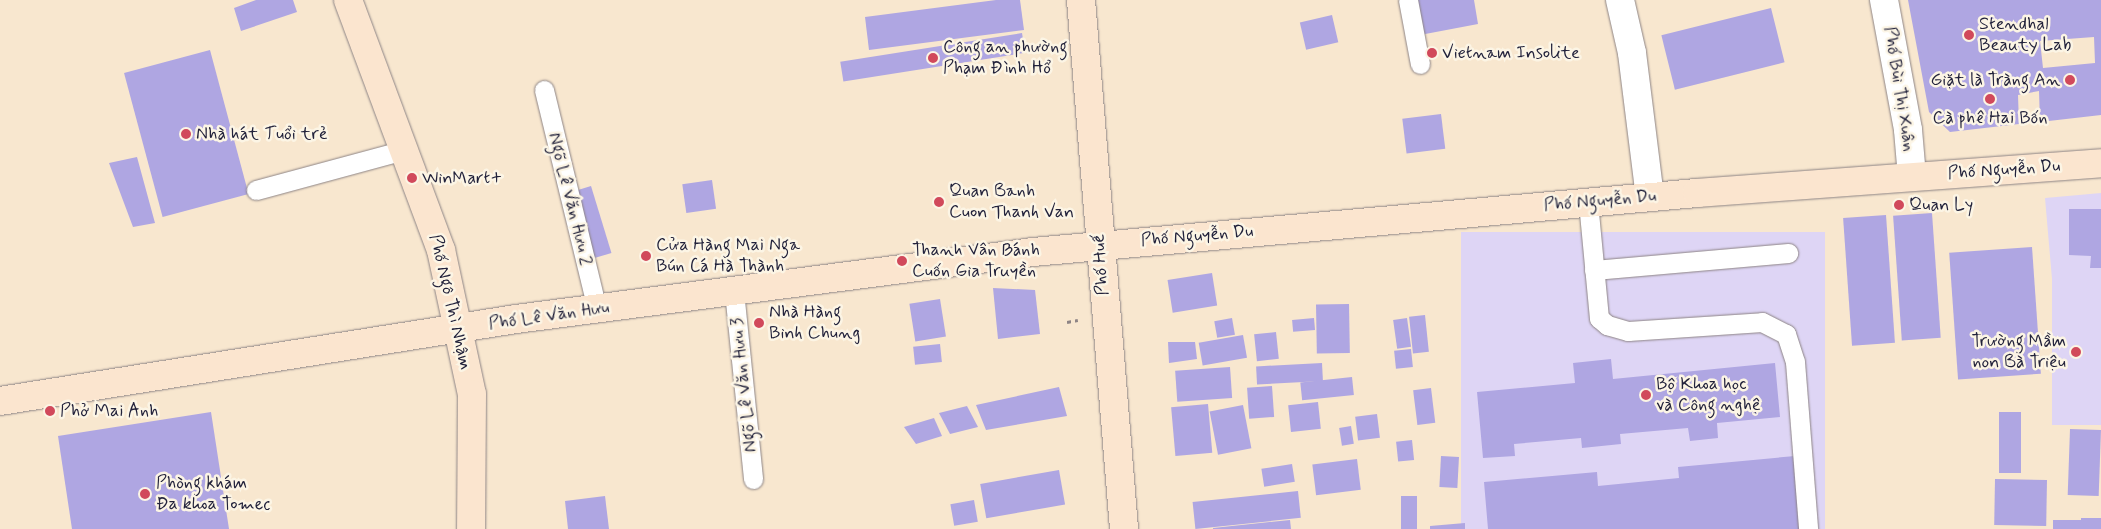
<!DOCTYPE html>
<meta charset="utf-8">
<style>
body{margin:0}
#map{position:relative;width:2101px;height:529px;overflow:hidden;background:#f8e7cf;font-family:Mynerve,sans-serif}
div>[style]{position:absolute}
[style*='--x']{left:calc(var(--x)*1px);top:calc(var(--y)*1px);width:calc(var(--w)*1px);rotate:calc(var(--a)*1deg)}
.built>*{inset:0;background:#ded5f5;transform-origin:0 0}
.building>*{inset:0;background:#afa6e2;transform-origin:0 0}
.path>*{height:3px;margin-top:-1.5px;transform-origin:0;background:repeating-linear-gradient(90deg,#8d8485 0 4px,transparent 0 8px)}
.roads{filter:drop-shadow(0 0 1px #8d8485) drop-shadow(0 0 1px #8d8485)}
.lane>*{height:19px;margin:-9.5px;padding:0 9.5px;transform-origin:9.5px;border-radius:9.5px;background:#fff}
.street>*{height:28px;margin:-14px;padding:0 14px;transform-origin:14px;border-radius:14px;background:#fff}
.secondary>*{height:28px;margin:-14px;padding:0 14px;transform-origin:14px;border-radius:14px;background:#fbe5cf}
.dots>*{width:14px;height:14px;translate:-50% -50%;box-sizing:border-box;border:2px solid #fcf5e5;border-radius:50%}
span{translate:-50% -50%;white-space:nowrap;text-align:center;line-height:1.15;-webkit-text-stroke:5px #fcf5e5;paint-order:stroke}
.poi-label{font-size:18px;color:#22223b}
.left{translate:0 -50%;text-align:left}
.right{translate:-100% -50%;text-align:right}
.street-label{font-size:18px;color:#22223b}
</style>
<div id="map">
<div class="built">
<div style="clip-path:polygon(2101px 193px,2101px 425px,2052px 425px,2052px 279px,2045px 198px)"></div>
<div style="left:1825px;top:232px;width:297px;height:364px;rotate:90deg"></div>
</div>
<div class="building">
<div style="clip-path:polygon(256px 0,293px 0,297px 12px,241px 31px,234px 8px)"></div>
<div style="clip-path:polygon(996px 0,1020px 0,1024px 30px,869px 50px,865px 17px)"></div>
<div style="clip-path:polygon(1414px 0,1474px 0,1478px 24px,1420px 35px)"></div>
<div style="clip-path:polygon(evenodd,1908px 0,2101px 0,2101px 115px,2040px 122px,2039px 91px,2018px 95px,2019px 124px,1950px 132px,1929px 112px,1908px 0,2094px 37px,2095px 63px,2043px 68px,2040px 41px,2094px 37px)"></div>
<div style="left:1771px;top:8px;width:56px;height:113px;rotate:76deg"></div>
<div style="left:1332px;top:15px;width:28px;height:33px;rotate:77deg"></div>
<div style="left:1022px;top:33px;width:20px;height:184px;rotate:81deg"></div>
<div style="left:210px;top:50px;width:149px;height:89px;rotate:75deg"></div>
<div style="left:1441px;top:114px;width:35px;height:39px;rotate:83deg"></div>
<div style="clip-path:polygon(137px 157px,155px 223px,133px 227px,109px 163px)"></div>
<div style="left:712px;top:180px;width:29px;height:30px;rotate:82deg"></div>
<div style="left:591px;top:186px;width:70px;height:22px;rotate:73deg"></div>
<div style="clip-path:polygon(2069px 209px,2101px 209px,2101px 268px,2090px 268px,2091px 256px,2069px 255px)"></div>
<div style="left:1932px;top:213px;width:125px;height:39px;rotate:86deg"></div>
<div style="left:1886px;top:215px;width:128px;height:43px;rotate:86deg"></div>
<div style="left:2032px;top:247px;width:127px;height:83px;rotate:86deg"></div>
<div style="left:1212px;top:273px;width:33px;height:45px;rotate:81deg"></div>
<div style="clip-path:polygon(993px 288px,1035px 290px,1040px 334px,998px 339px)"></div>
<div style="left:940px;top:299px;width:38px;height:31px;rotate:81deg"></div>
<div style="left:1349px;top:304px;width:49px;height:33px;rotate:89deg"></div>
<div style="left:1425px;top:315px;width:37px;height:16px;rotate:84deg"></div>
<div style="left:1232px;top:318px;width:17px;height:18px;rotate:80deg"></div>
<div style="left:1314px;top:318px;width:12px;height:22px;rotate:85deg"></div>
<div style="left:1407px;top:318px;width:29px;height:14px;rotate:82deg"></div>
<div style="left:1276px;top:332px;width:27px;height:22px;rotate:84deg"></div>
<div style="left:1243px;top:335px;width:23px;height:45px;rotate:80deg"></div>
<div style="clip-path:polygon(1168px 342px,1195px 342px,1197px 359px,1169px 363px)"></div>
<div style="left:940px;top:344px;width:18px;height:27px;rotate:84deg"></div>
<div style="left:1411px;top:349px;width:18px;height:17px;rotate:84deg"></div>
<div style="clip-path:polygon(1611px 359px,1613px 379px,1775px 363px,1780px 417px,1717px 423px,1718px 438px,1690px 441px,1688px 428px,1620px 434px,1621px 444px,1582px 448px,1581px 438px,1514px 444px,1515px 456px,1483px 458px,1477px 392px,1575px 383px,1573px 363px)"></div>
<div style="left:1322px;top:363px;width:18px;height:66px;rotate:87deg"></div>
<div style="left:1230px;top:367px;width:31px;height:55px;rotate:86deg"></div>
<div style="left:1352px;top:377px;width:18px;height:52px;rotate:84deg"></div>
<div style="left:1272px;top:386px;width:31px;height:25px;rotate:86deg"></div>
<div style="clip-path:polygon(1059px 387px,1067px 416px,986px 430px,976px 405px)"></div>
<div style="left:1431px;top:388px;width:35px;height:18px;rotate:83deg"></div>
<div style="left:1318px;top:402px;width:27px;height:30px;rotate:84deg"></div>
<div style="left:1208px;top:404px;width:49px;height:37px;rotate:85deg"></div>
<div style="left:1243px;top:405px;width:44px;height:34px;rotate:79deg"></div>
<div style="clip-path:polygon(967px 406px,978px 427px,950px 434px,939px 413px)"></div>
<div style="clip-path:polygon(211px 412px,229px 529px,72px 529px,58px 436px)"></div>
<div style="left:1999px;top:412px;width:22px;height:61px"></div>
<div style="left:1377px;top:414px;width:24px;height:22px;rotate:83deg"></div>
<div style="clip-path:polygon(934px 418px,942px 436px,916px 444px,904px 427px)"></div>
<div style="left:1351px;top:426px;width:18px;height:12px;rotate:81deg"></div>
<div style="left:2070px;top:429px;width:31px;height:66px;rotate:2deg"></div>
<div style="left:1412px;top:440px;width:20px;height:16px;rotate:84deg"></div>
<div style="left:1441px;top:456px;width:18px;height:31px;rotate:3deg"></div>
<div style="clip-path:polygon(1795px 456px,1802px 529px,1488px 529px,1484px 482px,1597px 472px,1598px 486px,1679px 478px,1678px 467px)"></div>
<div style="left:1357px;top:459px;width:31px;height:45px;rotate:83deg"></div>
<div style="left:1292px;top:464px;width:18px;height:31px;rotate:81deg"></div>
<div style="left:1059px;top:470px;width:35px;height:80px;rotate:80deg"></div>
<div style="left:1995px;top:479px;width:52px;height:46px;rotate:1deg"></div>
<div style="left:1298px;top:491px;width:27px;height:106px;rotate:84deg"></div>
<div style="clip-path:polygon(605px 496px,609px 529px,568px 529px,565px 501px)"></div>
<div style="left:1417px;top:496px;width:33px;height:16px;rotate:90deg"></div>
<div style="left:974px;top:500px;width:22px;height:24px;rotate:80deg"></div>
<div style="left:2081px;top:518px;width:20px;height:11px"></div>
<div style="clip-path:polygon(1290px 520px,1291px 529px,1213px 529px,1213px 528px)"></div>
<div style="left:2053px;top:520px;width:28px;height:9px"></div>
<div style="clip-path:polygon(1465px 523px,1465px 529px,1430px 529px,1430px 526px)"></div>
</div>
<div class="path">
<div style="--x:1067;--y:322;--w:11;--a:-10"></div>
</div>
<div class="roads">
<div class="lane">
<div style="--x:1408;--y:0;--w:65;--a:79.4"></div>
<div style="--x:544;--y:90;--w:225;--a:76.4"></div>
<div style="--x:256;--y:190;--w:153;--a:-15.1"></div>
<div style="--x:1588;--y:202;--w:117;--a:84.6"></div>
<div style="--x:1599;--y:318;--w:11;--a:41"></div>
<div style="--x:1607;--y:325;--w:22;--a:16"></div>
<div style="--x:1628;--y:331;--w:134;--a:-3.8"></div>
<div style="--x:1762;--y:322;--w:27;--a:27"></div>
<div style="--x:1786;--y:334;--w:29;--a:72"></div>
<div style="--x:1795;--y:362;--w:168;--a:85.5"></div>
<div style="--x:1594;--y:270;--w:195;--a:-5"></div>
<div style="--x:734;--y:291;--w:189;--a:84.2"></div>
</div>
<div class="street">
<div style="--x:1620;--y:0;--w:54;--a:77.2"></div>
<div style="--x:1632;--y:53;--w:145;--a:82.9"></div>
<div style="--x:1884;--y:0;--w:132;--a:79.5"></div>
<div style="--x:1908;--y:130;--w:47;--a:85.1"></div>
</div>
<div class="secondary">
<div style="--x:348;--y:0;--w:267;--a:69.6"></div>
<div style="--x:441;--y:250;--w:147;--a:77.9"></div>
<div style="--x:472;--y:394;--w:135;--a:90.4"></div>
<div style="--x:1081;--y:0;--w:531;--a:85.35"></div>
<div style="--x:0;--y:401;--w:522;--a:-9.03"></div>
<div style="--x:516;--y:319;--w:521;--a:-7.38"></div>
<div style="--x:1033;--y:252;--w:667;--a:-5.08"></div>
<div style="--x:1697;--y:193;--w:405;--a:-4.2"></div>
</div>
</div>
<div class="dots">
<div style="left:1969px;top:35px;background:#d1495b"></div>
<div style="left:1432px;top:53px;background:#d1495b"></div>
<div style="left:933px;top:58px;background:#d1495b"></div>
<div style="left:2070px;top:80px;background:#d1495b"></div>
<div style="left:1990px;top:99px;background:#d1495b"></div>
<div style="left:186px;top:134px;background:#d1495b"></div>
<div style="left:412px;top:178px;background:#d1495b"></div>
<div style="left:939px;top:202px;background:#d1495b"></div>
<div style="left:1899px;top:205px;background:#d1495b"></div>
<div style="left:646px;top:256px;background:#d1495b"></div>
<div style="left:902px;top:261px;background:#d1495b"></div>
<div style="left:759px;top:323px;background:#d1495b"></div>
<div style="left:2076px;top:352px;background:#d1495b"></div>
<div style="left:1646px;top:395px;background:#d1495b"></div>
<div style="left:50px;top:411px;background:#d1495b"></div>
<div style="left:145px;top:494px;background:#d1495b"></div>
</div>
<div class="poi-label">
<span class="left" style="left:1979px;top:35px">Stendhal<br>Beauty Lab</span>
<span class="left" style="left:943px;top:58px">Công an phường<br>Phạm Đình Hổ</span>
<span class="left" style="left:1442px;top:53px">Vietnam Insolite</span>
<span class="right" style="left:2060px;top:80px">Giặt là Tràng An</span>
<span style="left:1990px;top:118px">Cà phê Hai Bốn</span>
<span class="left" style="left:196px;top:134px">Nhà hát Tuổi trẻ</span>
<span class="left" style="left:422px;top:178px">WinMart+</span>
<span class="left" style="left:949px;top:202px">Quan Banh<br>Cuon Thanh Van</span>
<span class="left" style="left:1909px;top:205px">Quan Ly</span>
<span class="left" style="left:656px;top:256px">Cửa Hàng Mai Nga<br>Bún Cá Hà Thành</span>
<span class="left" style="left:912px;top:261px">Thanh Vân Bánh<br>Cuốn Gia Truyền</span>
<span class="left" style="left:769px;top:323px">Nhà Hàng<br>Binh Chung</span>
<span class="right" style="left:2066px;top:352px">Trường Mầm<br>non Bà Triệu</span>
<span class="left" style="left:1656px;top:395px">Bộ Khoa học<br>và Công nghệ</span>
<span class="left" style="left:60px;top:411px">Phở Mai Anh</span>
<span class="left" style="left:156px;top:494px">Phòng khám<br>Đa khoa Tomec</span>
</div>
<div class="street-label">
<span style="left:1899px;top:89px;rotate:81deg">Phố Bùi Thị Xuân</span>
<span style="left:2004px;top:170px;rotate:-4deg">Phố Nguyễn Du</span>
<span style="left:570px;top:199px;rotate:76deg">Ngõ Lê Văn Hưu 2</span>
<span style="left:1600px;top:201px;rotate:-5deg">Phố Nguyễn Du</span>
<span style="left:1197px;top:236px;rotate:-5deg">Phố Nguyễn Du</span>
<span style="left:1101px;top:265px;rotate:-94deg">Phố Huế</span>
<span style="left:450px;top:302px;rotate:77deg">Phố Ngô Thì Nhậm</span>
<span style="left:549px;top:316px;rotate:-8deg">Phố Lê Văn Hưu</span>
<span style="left:744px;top:385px;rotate:-96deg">Ngõ Lê Văn Hưu 3</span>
</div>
</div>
